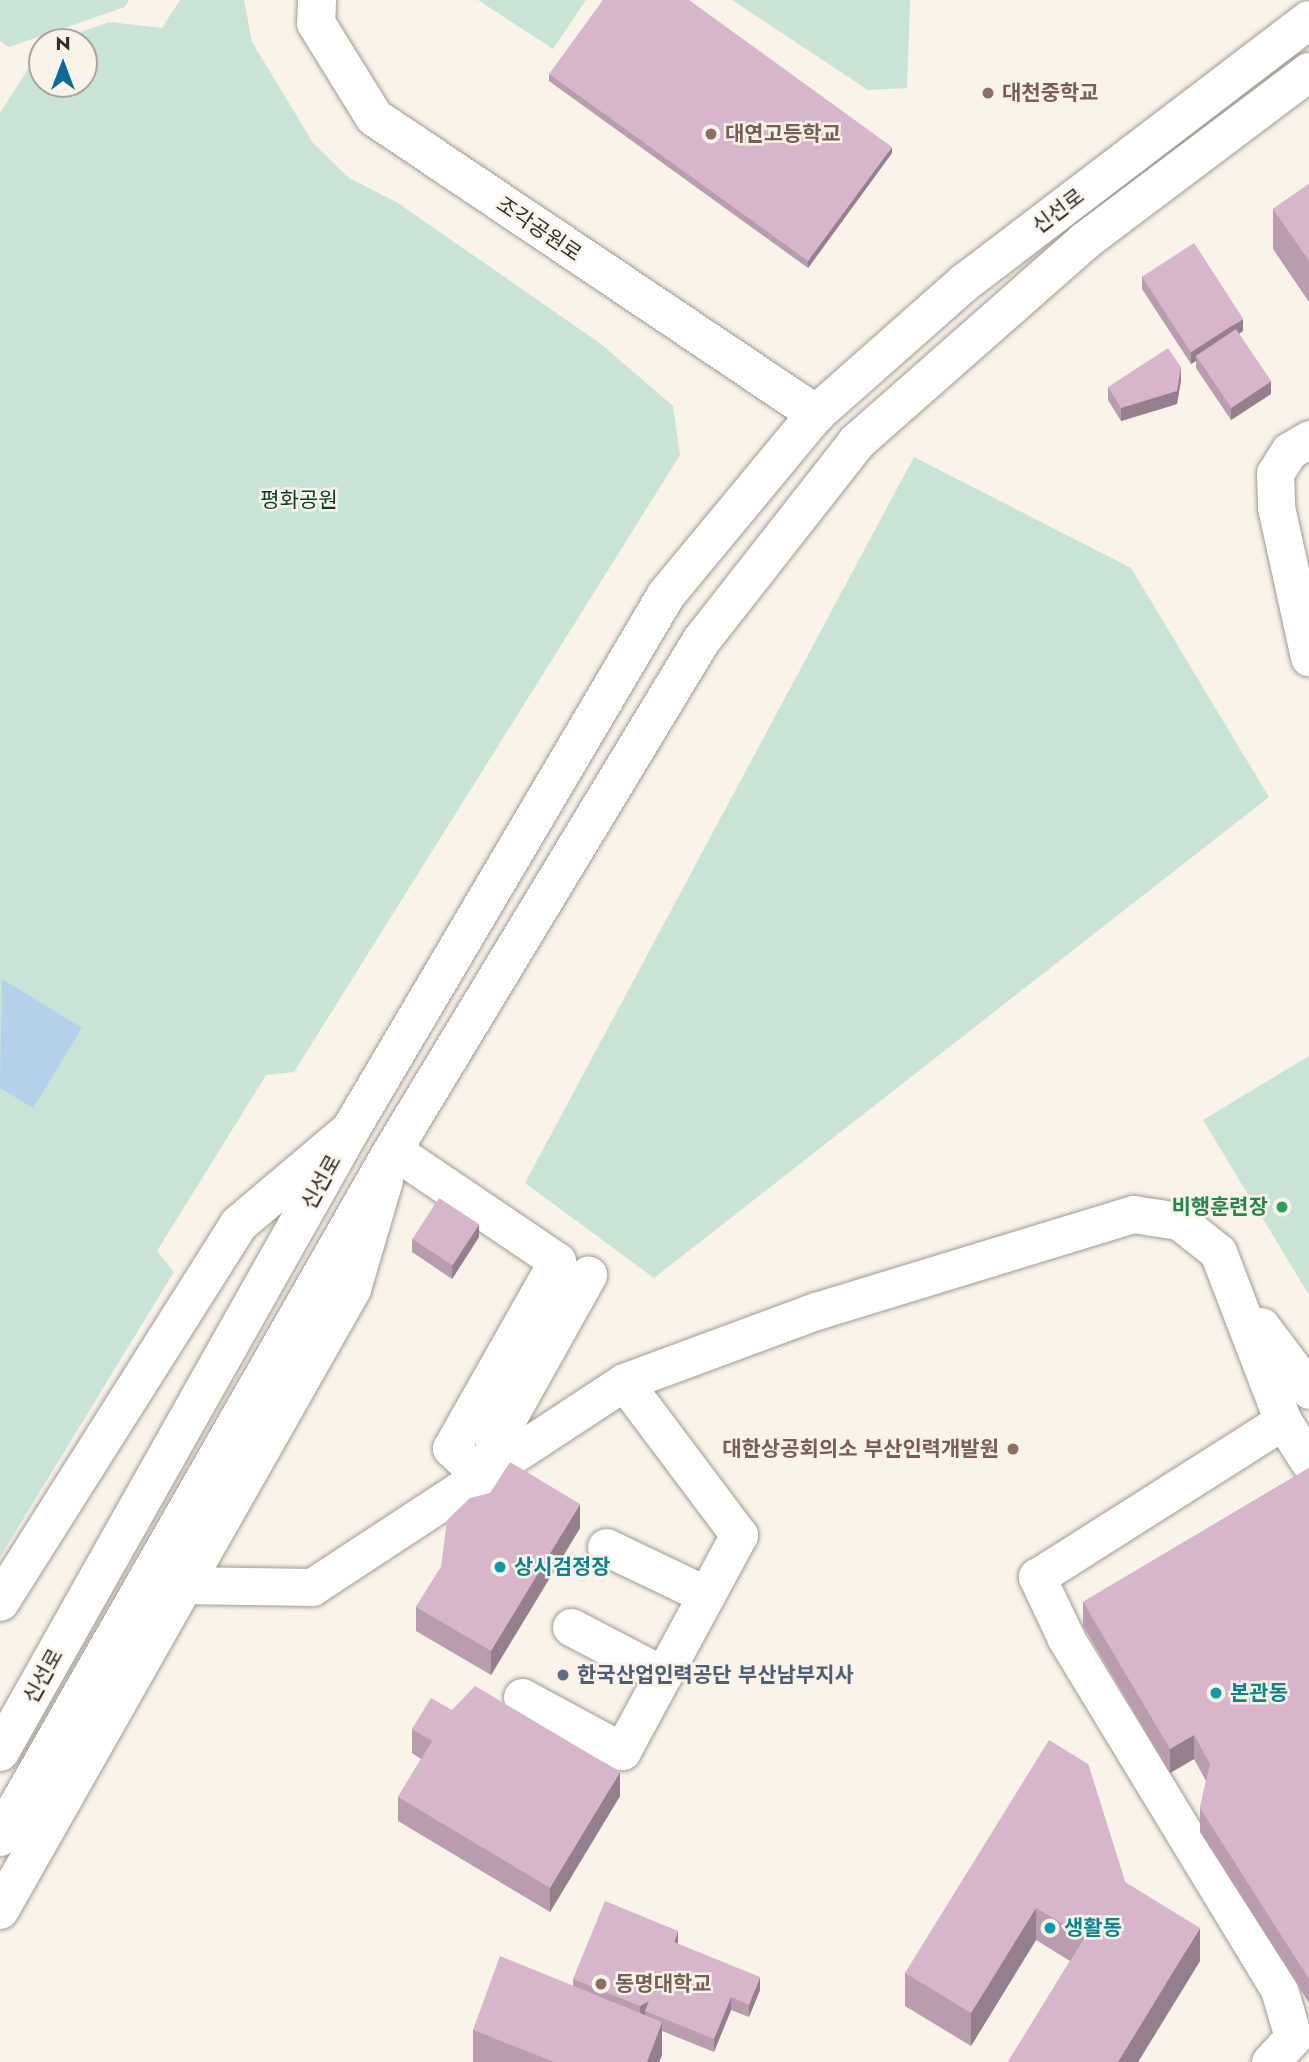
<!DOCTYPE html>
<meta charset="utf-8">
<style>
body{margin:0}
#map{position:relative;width:1309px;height:2062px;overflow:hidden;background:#f9f3ea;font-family:Jost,"Noto Sans KR",sans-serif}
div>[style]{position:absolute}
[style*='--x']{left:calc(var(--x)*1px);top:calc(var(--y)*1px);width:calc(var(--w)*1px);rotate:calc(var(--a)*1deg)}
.green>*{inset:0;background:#c9e3d6}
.water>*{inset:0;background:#b4d0eb}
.roads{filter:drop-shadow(0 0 2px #a09a93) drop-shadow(0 0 2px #a09a93)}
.minor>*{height:37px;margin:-18.5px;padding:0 18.5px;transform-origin:18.5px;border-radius:18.5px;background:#fff}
.major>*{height:38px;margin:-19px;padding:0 19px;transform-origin:19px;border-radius:19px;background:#fff}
.highway>*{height:38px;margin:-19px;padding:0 19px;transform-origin:19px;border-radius:19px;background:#fff}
.wall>*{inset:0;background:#b99cae}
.shaded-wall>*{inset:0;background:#967f8d}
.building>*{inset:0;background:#d7b5ca;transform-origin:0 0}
.dots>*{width:19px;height:19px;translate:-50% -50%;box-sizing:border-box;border:4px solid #f9f3ea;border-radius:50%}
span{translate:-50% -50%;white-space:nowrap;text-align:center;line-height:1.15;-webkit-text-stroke:5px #f9f3ea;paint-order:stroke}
.education-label{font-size:21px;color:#785e54;font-weight:700}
.left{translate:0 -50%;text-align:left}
.right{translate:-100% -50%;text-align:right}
.street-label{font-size:21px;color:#302e2b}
.park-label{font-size:21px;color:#073c2a}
.leisure-label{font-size:21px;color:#27864d;font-weight:700}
.culture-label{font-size:21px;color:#0d838f;font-weight:700}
.service-label{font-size:21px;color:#4e5e75;font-weight:700}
.north{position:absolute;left:28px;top:28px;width:70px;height:70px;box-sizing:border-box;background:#f9f3ea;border:2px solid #a9a49e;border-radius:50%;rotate:0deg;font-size:19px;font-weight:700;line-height:28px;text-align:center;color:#302e2b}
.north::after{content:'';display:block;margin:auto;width:24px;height:32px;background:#0c6a99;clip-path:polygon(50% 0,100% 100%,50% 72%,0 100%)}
</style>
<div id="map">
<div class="green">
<div style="clip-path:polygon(0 0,129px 0,125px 7px,9px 47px,0 41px)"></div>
<div style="clip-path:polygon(180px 0,244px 0,252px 42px,313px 143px,349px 178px,398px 203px,601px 344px,673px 406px,680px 455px,294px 1072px,266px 1075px,157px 1251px,174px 1272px,0 1557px,0 113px,42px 47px,42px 84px,84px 84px,84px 42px,54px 42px,109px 22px,162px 28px)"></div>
<div style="clip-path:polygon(478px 0,586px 0,553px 49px)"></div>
<div style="clip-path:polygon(732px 0,910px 0,907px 88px,868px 90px)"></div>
<div style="clip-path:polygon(914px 457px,1131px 568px,1269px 797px,654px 1278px,525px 1183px)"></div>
<div style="clip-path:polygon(1309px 1056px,1309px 1295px,1203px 1120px)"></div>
</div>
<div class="water">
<div style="clip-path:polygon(2px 979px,82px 1028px,33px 1108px,0 1088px)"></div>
</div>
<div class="roads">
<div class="minor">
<div style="--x:1309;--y:439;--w:23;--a:149"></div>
<div style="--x:1289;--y:451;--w:26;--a:122"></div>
<div style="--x:1275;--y:473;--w:34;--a:88"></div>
<div style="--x:1276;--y:507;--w:154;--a:77.6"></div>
<div style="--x:393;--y:1150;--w:198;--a:34.1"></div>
<div style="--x:557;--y:1261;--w:215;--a:119.5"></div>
<div style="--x:451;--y:1448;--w:41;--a:43"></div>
<div style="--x:1261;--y:1326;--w:80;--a:53.1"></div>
<div style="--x:504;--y:1461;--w:21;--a:-119"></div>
<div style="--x:494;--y:1443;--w:193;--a:-60.8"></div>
<div style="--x:606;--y:1547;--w:111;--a:25.6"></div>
<div style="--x:180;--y:1585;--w:132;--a:0.9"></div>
<div style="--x:312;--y:1587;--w:373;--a:-33.3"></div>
<div style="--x:624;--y:1382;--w:205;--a:-20.3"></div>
<div style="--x:816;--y:1311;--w:332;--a:-17"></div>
<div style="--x:1133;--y:1214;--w:47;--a:8.7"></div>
<div style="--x:1179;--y:1221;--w:50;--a:38.5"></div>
<div style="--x:1218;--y:1252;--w:181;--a:69"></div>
<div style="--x:1283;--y:1421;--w:49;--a:57.6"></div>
<div style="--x:571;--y:1627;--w:104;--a:27.6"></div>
<div style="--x:522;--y:1697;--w:114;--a:28.4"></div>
<div style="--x:622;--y:1751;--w:246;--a:-61.6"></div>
<div style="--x:739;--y:1535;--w:191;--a:-126.9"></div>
<div style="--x:1270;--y:2062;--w:34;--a:-47"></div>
<div style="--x:1293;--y:2037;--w:50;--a:-106.3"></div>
<div style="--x:1279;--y:1989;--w:411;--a:-121.3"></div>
<div style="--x:1066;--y:1638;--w:68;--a:-115.4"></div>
<div style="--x:1037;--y:1577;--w:291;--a:-32.4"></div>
</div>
<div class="major">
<div style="--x:317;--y:0;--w:23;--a:92"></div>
<div style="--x:316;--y:23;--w:110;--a:58.3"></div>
<div style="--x:374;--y:117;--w:533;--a:33.9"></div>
<div style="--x:0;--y:1602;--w:447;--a:-57.7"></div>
<div style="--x:239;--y:1224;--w:144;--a:-40.2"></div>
<div style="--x:0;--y:1910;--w:714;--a:-60.45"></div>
<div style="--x:352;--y:1289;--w:114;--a:-73.6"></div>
</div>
<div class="highway">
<div style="--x:0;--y:1752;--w:715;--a:-60.6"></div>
<div style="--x:351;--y:1129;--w:620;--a:-59.46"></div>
<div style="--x:666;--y:595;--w:235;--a:-50.4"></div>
<div style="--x:816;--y:414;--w:198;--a:-41.5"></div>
<div style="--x:964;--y:283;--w:434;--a:-37.3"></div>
<div style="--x:0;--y:1837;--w:791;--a:-60.23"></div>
<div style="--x:393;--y:1150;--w:595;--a:-58.82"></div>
<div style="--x:701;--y:641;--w:253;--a:-51.9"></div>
<div style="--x:857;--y:442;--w:304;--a:-41.4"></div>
<div style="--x:1085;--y:241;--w:281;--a:-37"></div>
</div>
</div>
<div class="wall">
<div style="clip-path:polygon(549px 74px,892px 153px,808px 268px,549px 81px)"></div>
<div style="clip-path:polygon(1309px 184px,1309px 302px,1273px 249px,1273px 209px)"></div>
<div style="clip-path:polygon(1142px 276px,1243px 331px,1239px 334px,1271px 394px,1231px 420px,1196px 368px,1196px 361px,1191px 364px,1142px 289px)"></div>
<div style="clip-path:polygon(1181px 380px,1177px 404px,1121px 421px,1108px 400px,1108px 387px)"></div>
<div style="clip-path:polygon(479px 1237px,452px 1279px,412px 1252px,412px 1239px)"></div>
<div style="clip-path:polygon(1309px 1468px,1309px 2003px,1200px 1832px,1200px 1808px,1206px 1781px,1194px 1759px,1170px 1773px,1083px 1626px,1083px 1602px)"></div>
<div style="clip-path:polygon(580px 1528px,491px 1675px,416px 1631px,416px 1607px,441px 1567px)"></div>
<div style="clip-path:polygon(452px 1710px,620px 1796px,550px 1912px,398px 1821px,398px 1797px,421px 1759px,412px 1753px,412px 1729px)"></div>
<div style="clip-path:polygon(1088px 1764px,1125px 1882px,1200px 1961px,1138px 2062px,1008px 2062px,1070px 1961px,1036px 1940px,971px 2046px,905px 2006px,905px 1973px)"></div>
<div style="clip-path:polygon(573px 1979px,760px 1990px,749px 2017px,731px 2010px,714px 2052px,662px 2031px,662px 2055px,659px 2062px,473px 2062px,473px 2030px,573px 1986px)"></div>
</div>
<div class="shaded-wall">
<div style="clip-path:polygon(892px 147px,892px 153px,808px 268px,808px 261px)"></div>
<div style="clip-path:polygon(1243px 319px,1243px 331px,1199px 359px,1196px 355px,1196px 361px,1191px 364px,1191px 351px)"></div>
<div style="clip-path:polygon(1181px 367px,1181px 380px,1177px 404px,1121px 421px,1121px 408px)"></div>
<div style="clip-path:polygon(1271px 381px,1271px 394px,1231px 420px,1231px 407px)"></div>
<div style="clip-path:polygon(479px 1224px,479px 1237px,452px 1279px,452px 1266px)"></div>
<div style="clip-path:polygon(580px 1504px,580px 1528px,491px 1675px,491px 1651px)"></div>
<div style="clip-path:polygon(1194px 1735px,1194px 1759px,1170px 1773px,1170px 1749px)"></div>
<div style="clip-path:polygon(620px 1772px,620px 1796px,550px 1912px,550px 1888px)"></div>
<div style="clip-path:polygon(1036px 1908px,1036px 1940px,971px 2046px,971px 2013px)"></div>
<div style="clip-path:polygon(1200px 1928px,1200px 1961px,1138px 2062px,1118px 2062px)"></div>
<div style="clip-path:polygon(678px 1931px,678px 1944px,674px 1942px)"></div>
<div style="clip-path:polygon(760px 1977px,760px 1990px,749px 2017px,749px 2005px)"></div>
<div style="clip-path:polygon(731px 1997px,731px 2010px,714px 2052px,714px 2039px)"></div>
<div style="clip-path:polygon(649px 2001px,645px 2011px,645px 2016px,640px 2019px,640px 2006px)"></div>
<div style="clip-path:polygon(662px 2022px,662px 2055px,659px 2062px,647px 2062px)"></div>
</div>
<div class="building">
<div style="clip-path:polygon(603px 0,689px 0,892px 147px,808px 261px,549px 74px)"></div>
<div style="clip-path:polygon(1309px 184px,1309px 261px,1273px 209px)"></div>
<div style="left:1194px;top:243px;width:90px;height:62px;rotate:57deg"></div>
<div style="left:1236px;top:329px;width:63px;height:48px;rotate:56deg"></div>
<div style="clip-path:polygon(1168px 348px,1181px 367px,1177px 391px,1121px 408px,1108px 387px)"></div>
<div style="left:439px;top:1198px;width:48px;height:49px;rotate:33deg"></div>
<div style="clip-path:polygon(510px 1462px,580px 1504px,491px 1651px,416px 1607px,441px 1567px,447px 1520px,470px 1498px,490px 1493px)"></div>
<div style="clip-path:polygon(1309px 1468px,1309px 1979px,1200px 1808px,1210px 1764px,1194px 1735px,1170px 1749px,1083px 1602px)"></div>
<div style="clip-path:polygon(475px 1686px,620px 1772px,550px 1888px,398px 1797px,432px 1741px,412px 1729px,431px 1698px,452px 1710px)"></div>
<div style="clip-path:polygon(1049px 1740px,1088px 1764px,1125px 1882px,1200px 1928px,1118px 2062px,1008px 2062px,1085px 1937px,1036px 1908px,971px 2013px,905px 1973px)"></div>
<div style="clip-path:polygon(605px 1901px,678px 1931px,674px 1942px,760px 1977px,749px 2005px,731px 1997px,714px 2039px,645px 2011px,649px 2001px,640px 2006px,573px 1979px)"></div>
<div style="clip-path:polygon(500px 1956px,662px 2022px,647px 2062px,554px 2062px,473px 2030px)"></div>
</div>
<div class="dots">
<div style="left:988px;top:93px;background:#8d6e63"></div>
<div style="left:711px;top:134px;background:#8d6e63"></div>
<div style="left:1282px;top:1207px;background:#2e9e5b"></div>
<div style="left:1013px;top:1449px;background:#8d6e63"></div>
<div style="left:500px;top:1567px;background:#0f9aa8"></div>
<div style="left:563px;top:1675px;background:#5c6f8a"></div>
<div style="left:1216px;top:1693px;background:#0f9aa8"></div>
<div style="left:1050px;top:1928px;background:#0f9aa8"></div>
<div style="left:601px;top:1984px;background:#8d6e63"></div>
</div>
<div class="education-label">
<span class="left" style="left:1002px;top:93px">대천중학교</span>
<span class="left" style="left:725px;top:134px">대연고등학교</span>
<span class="right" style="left:999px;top:1449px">대한상공회의소 부산인력개발원</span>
<span class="left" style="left:615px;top:1984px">동명대학교</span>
</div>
<div class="street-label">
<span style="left:1058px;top:211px;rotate:-37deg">신선로</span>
<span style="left:539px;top:229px;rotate:34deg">조각공원로</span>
<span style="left:321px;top:1182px;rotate:-61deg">신선로</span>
<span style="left:43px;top:1676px;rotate:-61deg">신선로</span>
</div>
<div class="park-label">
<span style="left:299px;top:500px">평화공원</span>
</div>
<div class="leisure-label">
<span class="right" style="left:1268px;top:1207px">비행훈련장</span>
</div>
<div class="culture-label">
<span class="left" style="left:514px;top:1567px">상시검정장</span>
<span class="left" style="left:1230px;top:1693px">본관동</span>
<span class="left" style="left:1064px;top:1928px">생활동</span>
</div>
<div class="service-label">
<span class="left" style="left:577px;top:1675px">한국산업인력공단 부산남부지사</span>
</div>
<div class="north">N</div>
</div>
